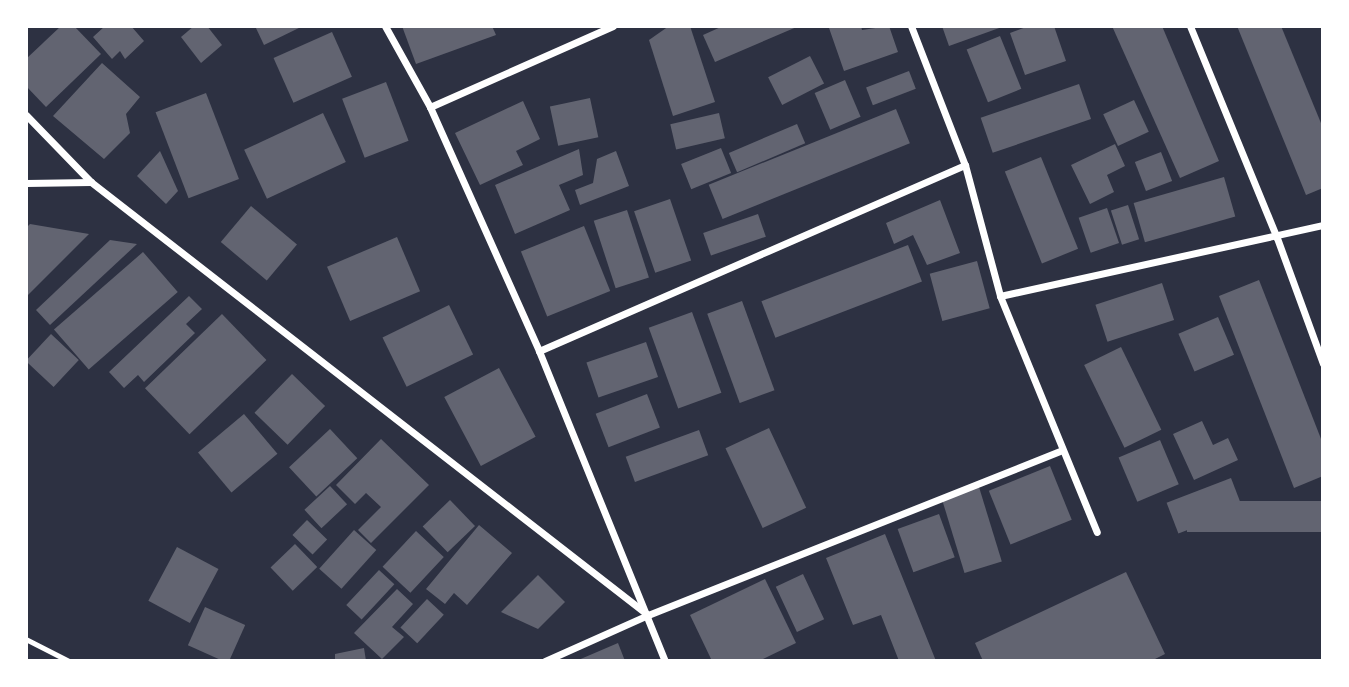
<!DOCTYPE html>
<style>
body{margin:0}
#map{position:relative;width:1349px;height:687px;overflow:hidden;background:#2d3142;font-family:"Noto Sans",sans-serif}
div>[style]{position:absolute}
[style*='--x']{left:calc(var(--x)*1px);top:calc(var(--y)*1px);width:calc(var(--w)*1px);rotate:calc(var(--a)*1deg)}
.building>*{inset:0;background:#626471;transform-origin:0 0}
.path>*{height:4.5px;margin:-2.25px;padding:0 2.25px;transform-origin:2.25px;border-radius:2.25px;background:#fff}
.minor>*{height:7px;margin:-3.5px;padding:0 3.5px;transform-origin:3.5px;border-radius:3.5px;background:#fff}
span{translate:-50% -50%;white-space:nowrap;text-align:center;line-height:1.15;-webkit-text-stroke:7px #fff;paint-order:stroke}
.frame{position:absolute;inset:0;border:28px solid #fff;pointer-events:none}
</style>
<div id="map">
<div class="building">
<div style="clip-path:polygon(61px 26px,74px 26px,101px 54px,46px 107px,26px 86px,26px 59px)"></div>
<div style="clip-path:polygon(105px 26px,131px 26px,144px 41px,125px 59px,120px 51px,112px 59px,93px 37px)"></div>
<div style="clip-path:polygon(194px 26px,207px 26px,222px 45px,201px 63px,181px 37px)"></div>
<div style="clip-path:polygon(255px 26px,303px 26px,264px 45px)"></div>
<div style="clip-path:polygon(402px 26px,492px 26px,496px 35px,416px 64px)"></div>
<div style="clip-path:polygon(669px 26px,690px 26px,715px 102px,673px 116px,649px 40px)"></div>
<div style="clip-path:polygon(723px 26px,799px 26px,715px 62px,703px 35px)"></div>
<div style="clip-path:polygon(833px 26px,861px 26px,862px 30px,889px 26px,898px 52px,844px 71px,829px 28px)"></div>
<div style="clip-path:polygon(942px 26px,1002px 26px,1002px 27px,949px 46px)"></div>
<div style="clip-path:polygon(1029px 26px,1054px 26px,1066px 61px,1025px 75px,1010px 33px)"></div>
<div style="clip-path:polygon(1112px 26px,1162px 26px,1219px 161px,1180px 178px)"></div>
<div style="clip-path:polygon(1237px 26px,1281px 26px,1323px 128px,1323px 188px,1306px 195px)"></div>
<div style="left:332px;top:32px;width:49px;height:64px;rotate:66deg"></div>
<div style="left:1000px;top:36px;width:57px;height:36px;rotate:68deg"></div>
<div style="left:810px;top:56px;width:31px;height:47px;rotate:63deg"></div>
<div style="clip-path:polygon(102px 63px,140px 97px,126px 114px,130px 133px,104px 159px,53px 116px)"></div>
<div style="left:909px;top:71px;width:19px;height:46px;rotate:69deg"></div>
<div style="left:845px;top:80px;width:40px;height:33px;rotate:67deg"></div>
<div style="left:386px;top:82px;width:63px;height:47px;rotate:69deg"></div>
<div style="left:1079px;top:84px;width:37px;height:104px;rotate:71deg"></div>
<div style="left:206px;top:93px;width:92px;height:54px;rotate:69deg"></div>
<div style="left:590px;top:98px;width:40px;height:41px;rotate:78deg"></div>
<div style="left:1134px;top:100px;width:35px;height:34px;rotate:65deg"></div>
<div style="clip-path:polygon(523px 101px,540px 139px,516px 151px,523px 165px,480px 185px,455px 133px)"></div>
<div style="left:896px;top:109px;width:37px;height:202px;rotate:68deg"></div>
<div style="left:323px;top:113px;width:54px;height:87px;rotate:65deg"></div>
<div style="left:719px;top:113px;width:26px;height:50px;rotate:77deg"></div>
<div style="left:797px;top:124px;width:21px;height:74px;rotate:67deg"></div>
<div style="clip-path:polygon(1115px 144px,1125px 166px,1107px 175px,1114px 192px,1090px 204px,1071px 165px)"></div>
<div style="left:721px;top:148px;width:27px;height:43px;rotate:68deg"></div>
<div style="clip-path:polygon(579px 149px,583px 175px,559px 185px,570px 210px,515px 234px,495px 185px)"></div>
<div style="clip-path:polygon(160px 151px,178px 191px,166px 204px,137px 176px)"></div>
<div style="clip-path:polygon(616px 151px,629px 186px,580px 205px,575px 190px,593px 183px,597px 159px)"></div>
<div style="left:1161px;top:152px;width:31px;height:28px;rotate:69deg"></div>
<div style="left:1041px;top:157px;width:99px;height:39px;rotate:68deg"></div>
<div style="left:1224px;top:177px;width:41px;height:94px;rotate:74deg"></div>
<div style="left:670px;top:199px;width:65px;height:38px;rotate:71deg"></div>
<div style="clip-path:polygon(940px 200px,960px 253px,927px 265px,913px 235px,894px 244px,886px 223px)"></div>
<div style="left:1128px;top:205px;width:36px;height:18px;rotate:72deg"></div>
<div style="left:251px;top:206px;width:60px;height:47px;rotate:40deg"></div>
<div style="left:1107px;top:208px;width:37px;height:30px;rotate:71deg"></div>
<div style="left:627px;top:210px;width:71px;height:35px;rotate:72deg"></div>
<div style="left:758px;top:214px;width:24px;height:58px;rotate:71deg"></div>
<div style="clip-path:polygon(30px 224px,89px 234px,26px 297px,26px 228px)"></div>
<div style="left:584px;top:226px;width:70px;height:68px;rotate:68deg"></div>
<div style="left:397px;top:237px;width:59px;height:76px;rotate:67deg"></div>
<div style="clip-path:polygon(110px 240px,137px 244px,50px 325px,36px 310px)"></div>
<div style="left:908px;top:245px;width:39px;height:157px;rotate:69deg"></div>
<div style="left:143px;top:252px;width:53px;height:118px;rotate:49deg"></div>
<div style="left:977px;top:261px;width:49px;height:49px;rotate:75deg"></div>
<div style="clip-path:polygon(1259px 280px,1323px 444px,1323px 476px,1294px 488px,1219px 296px)"></div>
<div style="left:1162px;top:283px;width:39px;height:70px;rotate:72deg"></div>
<div style="clip-path:polygon(189px 296px,202px 309px,186px 324px,195px 333px,144px 382px,138px 375px,124px 388px,109px 372px)"></div>
<div style="left:742px;top:301px;width:95px;height:37px;rotate:70deg"></div>
<div style="left:449px;top:305px;width:55px;height:74px;rotate:64deg"></div>
<div style="left:692px;top:312px;width:86px;height:46px;rotate:70deg"></div>
<div style="left:222px;top:314px;width:64px;height:107px;rotate:46deg"></div>
<div style="left:1218px;top:317px;width:41px;height:43px;rotate:67deg"></div>
<div style="left:51px;top:334px;width:38px;height:37px;rotate:43deg"></div>
<div style="left:646px;top:342px;width:37px;height:63px;rotate:71deg"></div>
<div style="left:1121px;top:347px;width:92px;height:41px;rotate:64deg"></div>
<div style="left:499px;top:368px;width:78px;height:62px;rotate:62deg"></div>
<div style="left:292px;top:374px;width:46px;height:54px;rotate:44deg"></div>
<div style="left:647px;top:394px;width:36px;height:55px;rotate:69deg"></div>
<div style="left:244px;top:414px;width:52px;height:60px;rotate:50deg"></div>
<div style="clip-path:polygon(1202px 421px,1213px 445px,1228px 438px,1238px 460px,1194px 480px,1173px 434px)"></div>
<div style="left:769px;top:428px;width:88px;height:48px;rotate:65deg"></div>
<div style="left:330px;top:429px;width:40px;height:56px;rotate:47deg"></div>
<div style="left:699px;top:430px;width:27px;height:78px;rotate:70deg"></div>
<div style="clip-path:polygon(381px 439px,429px 485px,371px 543px,358px 530px,381px 507px,366px 493px,355px 504px,336px 485px)"></div>
<div style="left:1160px;top:440px;width:48px;height:45px;rotate:67deg"></div>
<div style="left:1050px;top:466px;width:58px;height:66px;rotate:68deg"></div>
<div style="left:1231px;top:478px;width:33px;height:69px;rotate:69deg"></div>
<div style="left:330px;top:486px;width:25px;height:35px;rotate:47deg"></div>
<div style="left:979px;top:487px;width:78px;height:39px;rotate:73deg"></div>
<div style="left:450px;top:500px;width:36px;height:38px;rotate:46deg"></div>
<div style="left:1323px;top:501px;width:31px;height:136px;rotate:90deg"></div>
<div style="left:939px;top:514px;width:46px;height:44px;rotate:70deg"></div>
<div style="left:307px;top:520px;width:28px;height:21px;rotate:44deg"></div>
<div style="clip-path:polygon(479px 525px,512px 553px,467px 605px,454px 593px,445px 604px,426px 589px)"></div>
<div style="left:354px;top:530px;width:30px;height:52px;rotate:42deg"></div>
<div style="left:416px;top:531px;width:38px;height:49px;rotate:43deg"></div>
<div style="clip-path:polygon(885px 534px,936px 661px,899px 661px,881px 615px,853px 625px,826px 558px)"></div>
<div style="left:295px;top:544px;width:32px;height:34px;rotate:46deg"></div>
<div style="left:177px;top:547px;width:47px;height:61px;rotate:28deg"></div>
<div style="left:379px;top:570px;width:21px;height:48px;rotate:43deg"></div>
<div style="clip-path:polygon(1126px 572px,1165px 654px,1151px 661px,983px 661px,975px 643px)"></div>
<div style="left:803px;top:574px;width:50px;height:30px;rotate:65deg"></div>
<div style="clip-path:polygon(538px 575px,565px 602px,538px 629px,501px 612px)"></div>
<div style="clip-path:polygon(765px 579px,796px 643px,759px 661px,712px 661px,690px 615px)"></div>
<div style="clip-path:polygon(397px 589px,413px 604px,392px 627px,404px 637px,382px 659px,354px 633px)"></div>
<div style="left:427px;top:599px;width:23px;height:39px;rotate:43deg"></div>
<div style="left:205px;top:607px;width:44px;height:42px;rotate:24deg"></div>
<div style="clip-path:polygon(618px 643px,625px 661px,576px 661px)"></div>
<div style="clip-path:polygon(364px 648px,366px 661px,335px 661px,335px 654px)"></div>
</div>
<div class="path">
<div style="--x:26;--y:639;--w:48;--a:27.1"></div>
</div>
<div class="minor">
<div style="--x:385;--y:26;--w:93;--a:60.9"></div>
<div style="--x:430;--y:107;--w:267;--a:65.9"></div>
<div style="--x:539;--y:351;--w:335;--a:67.9"></div>
<div style="--x:911;--y:26;--w:149;--a:68.8"></div>
<div style="--x:965;--y:165;--w:136;--a:75"></div>
<div style="--x:1000;--y:296;--w:255;--a:67.7"></div>
<div style="--x:1190;--y:26;--w:229;--a:67.7"></div>
<div style="--x:1277;--y:238;--w:134;--a:69.9"></div>
<div style="--x:430;--y:107;--w:200;--a:-23.9"></div>
<div style="--x:26;--y:115;--w:93;--a:45.9"></div>
<div style="--x:91;--y:182;--w:706;--a:37.86"></div>
<div style="--x:26;--y:183;--w:65;--a:-0.9"></div>
<div style="--x:1000;--y:296;--w:331;--a:-12.4"></div>
<div style="--x:539;--y:351;--w:465;--a:-23.6"></div>
<div style="--x:545;--y:661;--w:113;--a:-24.1"></div>
<div style="--x:648;--y:615;--w:446;--a:-21.7"></div>
</div>
<div class="frame"></div>
</div>
